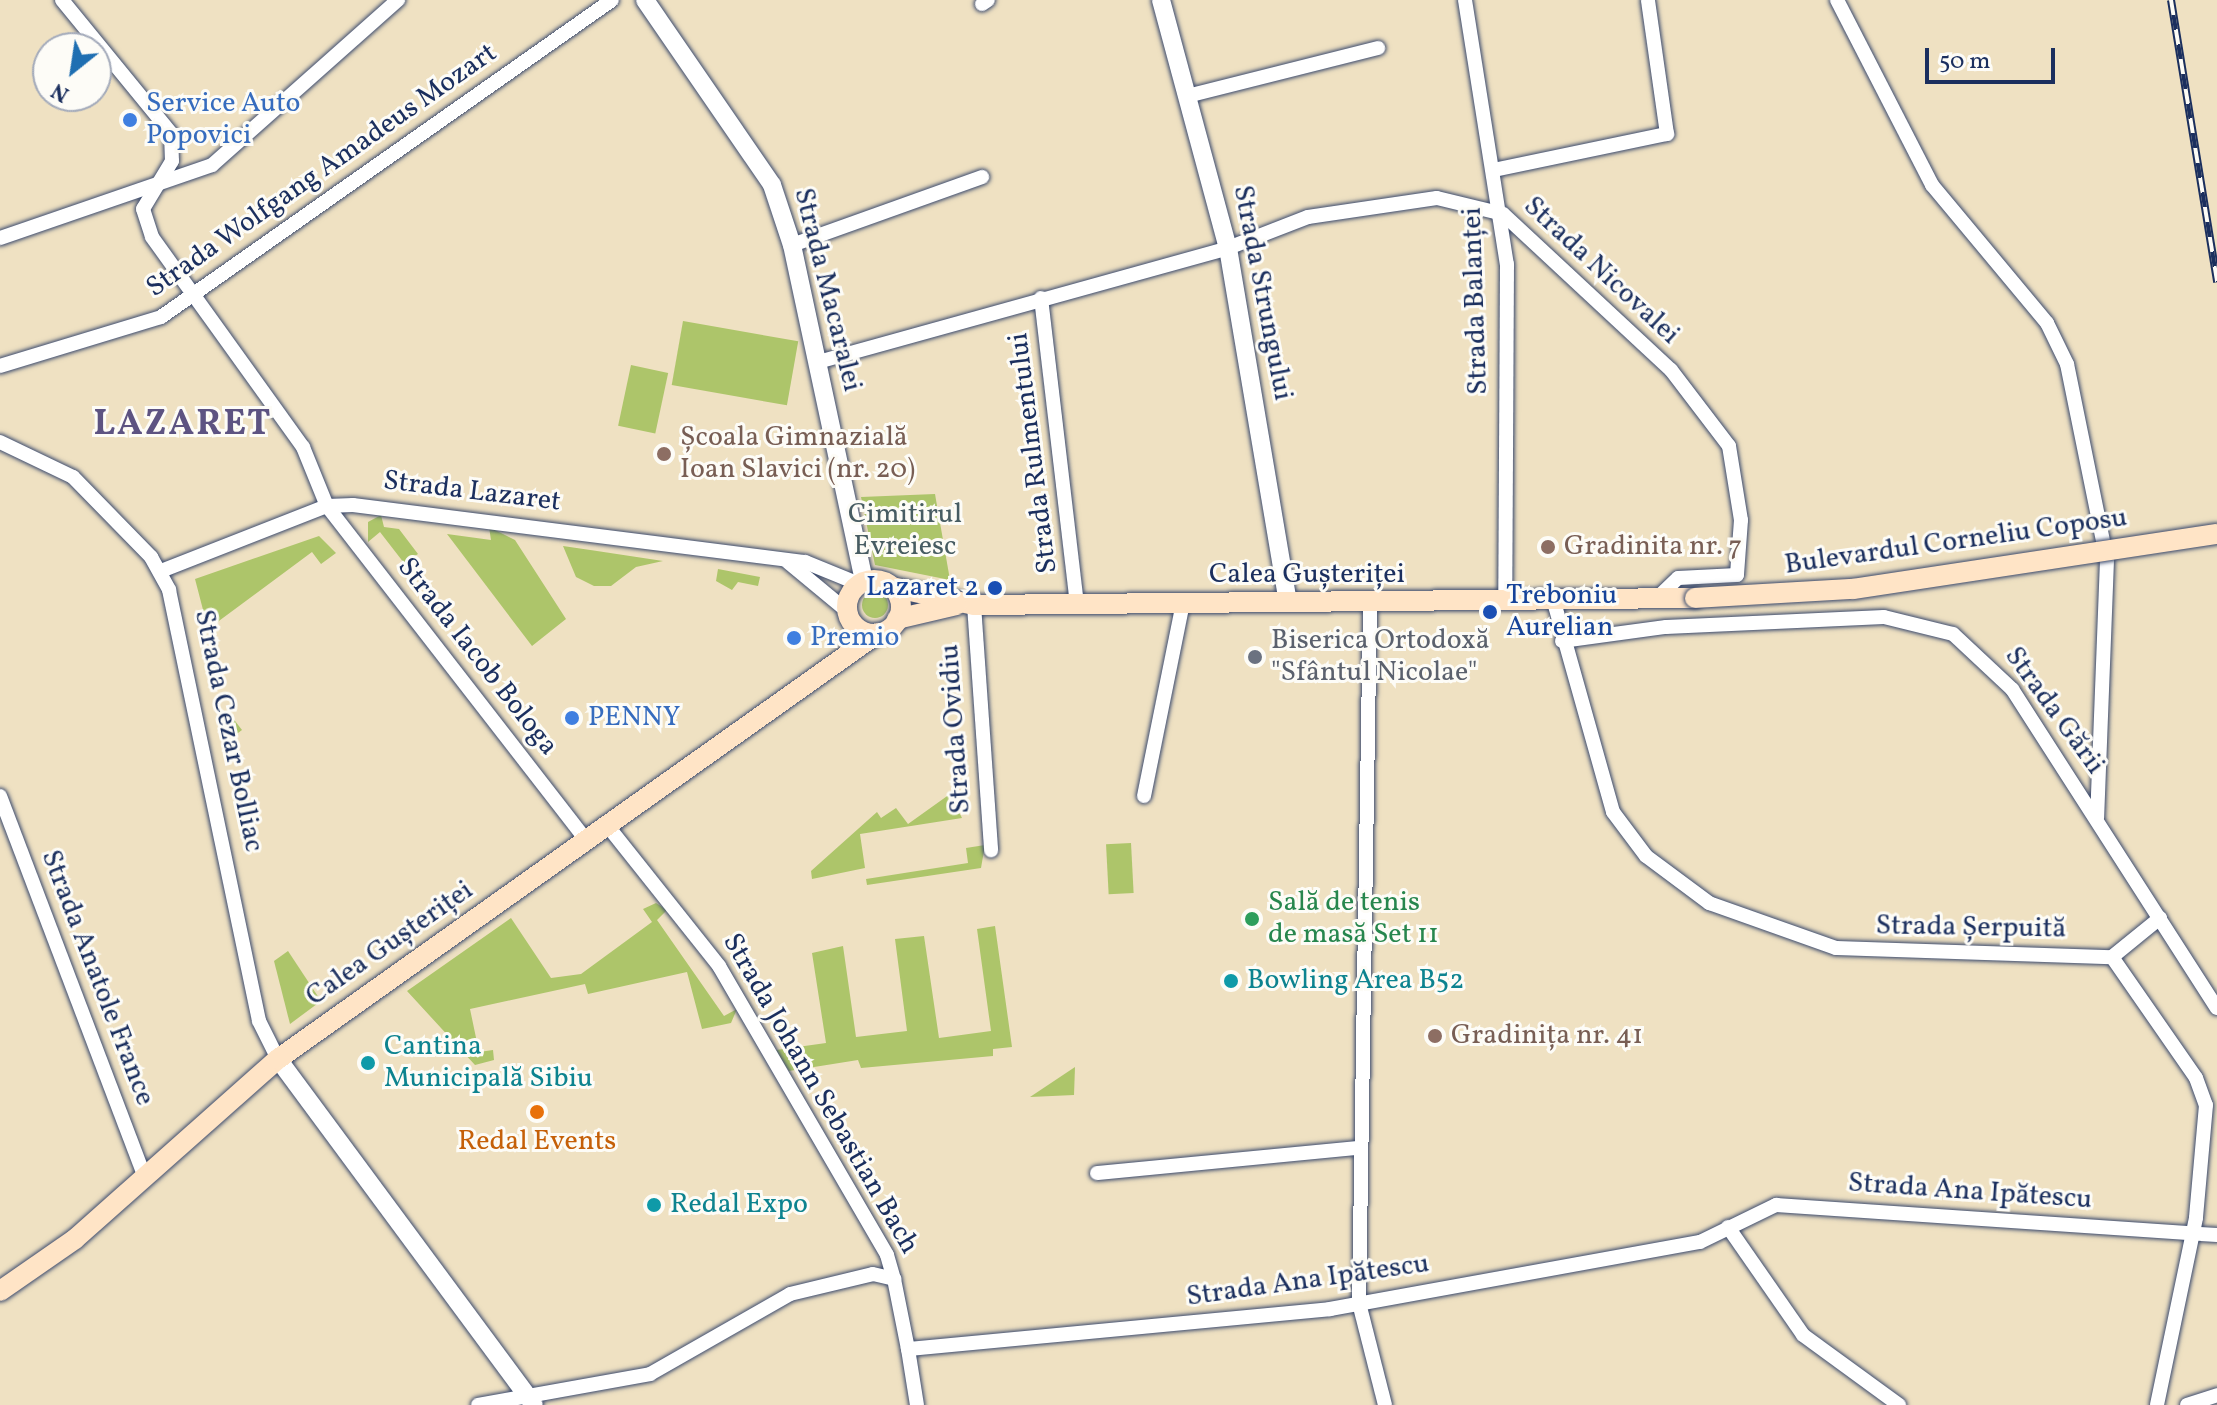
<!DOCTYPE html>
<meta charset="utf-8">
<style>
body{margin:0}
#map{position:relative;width:2217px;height:1405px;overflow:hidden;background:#efe1c2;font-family:Vollkorn,serif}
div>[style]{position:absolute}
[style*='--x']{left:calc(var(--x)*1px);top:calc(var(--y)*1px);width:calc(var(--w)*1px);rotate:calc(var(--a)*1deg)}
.green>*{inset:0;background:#adc56a;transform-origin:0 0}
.round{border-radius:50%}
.roads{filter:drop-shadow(0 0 2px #3b4a6d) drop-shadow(0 0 2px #3b4a6d)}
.minor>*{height:14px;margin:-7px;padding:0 7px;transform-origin:7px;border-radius:7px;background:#fff}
.tertiary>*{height:18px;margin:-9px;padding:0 9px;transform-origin:9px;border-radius:9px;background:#fff}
.secondary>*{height:20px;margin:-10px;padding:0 10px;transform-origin:10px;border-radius:10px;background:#ffe4c6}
.secondary>.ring{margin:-10px;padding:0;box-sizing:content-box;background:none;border:20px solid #ffe4c6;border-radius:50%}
.rail>*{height:8px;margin-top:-4px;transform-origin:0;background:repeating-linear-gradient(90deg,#fdfcf7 0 15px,#1b2f5e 0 30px);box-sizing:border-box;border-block:2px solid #1b2f5e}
.bridges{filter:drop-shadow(0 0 2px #3b4a6d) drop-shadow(0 0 2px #3b4a6d)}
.secondary-bridge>*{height:20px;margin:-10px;padding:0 10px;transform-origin:10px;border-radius:10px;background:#ffe4c6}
.dots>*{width:22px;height:22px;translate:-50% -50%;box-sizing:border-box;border:4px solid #fdfcf7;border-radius:50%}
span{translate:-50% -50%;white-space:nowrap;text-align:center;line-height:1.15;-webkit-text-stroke:6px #fdfcf7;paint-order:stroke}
.shop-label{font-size:28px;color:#366cbe}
.left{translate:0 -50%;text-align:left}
.street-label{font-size:28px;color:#1b2f5e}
.education-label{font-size:28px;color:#785e54}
.park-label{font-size:28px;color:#475c62}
.transit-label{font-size:28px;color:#164399}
.right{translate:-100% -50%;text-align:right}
.worship-label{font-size:28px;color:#5b616d}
.leisure-label{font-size:28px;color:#27864d}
.culture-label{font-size:28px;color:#0d838f}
.food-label{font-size:28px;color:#c56008}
.district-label{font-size:36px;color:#5d5381;font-weight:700;letter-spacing:2px}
.north{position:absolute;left:32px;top:32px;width:80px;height:80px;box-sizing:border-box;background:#fdfcf7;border:2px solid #a3aaba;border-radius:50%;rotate:210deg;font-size:22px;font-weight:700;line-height:32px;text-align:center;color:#1b2f5e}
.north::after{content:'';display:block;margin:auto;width:28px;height:36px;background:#1f6fb2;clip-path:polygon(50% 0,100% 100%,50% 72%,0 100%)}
.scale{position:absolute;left:1925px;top:48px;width:130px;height:36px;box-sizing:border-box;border:4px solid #1b2f5e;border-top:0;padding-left:10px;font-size:24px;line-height:28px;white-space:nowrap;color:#1b2f5e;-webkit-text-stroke:6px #fdfcf7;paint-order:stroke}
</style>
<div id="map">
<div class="green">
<div style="left:683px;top:321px;width:117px;height:65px;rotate:10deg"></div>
<div style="left:631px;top:365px;width:38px;height:62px;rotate:12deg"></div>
<div style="clip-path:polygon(935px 494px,950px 580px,875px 565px,861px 497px)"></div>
<div style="clip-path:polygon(381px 515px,384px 527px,399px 529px,418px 554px,404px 563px,380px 532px,368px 542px,368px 522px)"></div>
<div style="clip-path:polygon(489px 527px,515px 540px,566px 619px,532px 646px,447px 534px,491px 540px)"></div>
<div style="clip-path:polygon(319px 536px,336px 553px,321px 564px,312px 552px,208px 629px,195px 579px)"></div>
<div style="clip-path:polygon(563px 546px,597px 551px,663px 561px,636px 567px,611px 586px,594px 586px,576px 577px)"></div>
<div style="clip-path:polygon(718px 569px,760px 577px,758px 586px,738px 582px,732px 590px,716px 581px)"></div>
<div class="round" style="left:862px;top:592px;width:26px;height:26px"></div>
<div style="clip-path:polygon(232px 717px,242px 730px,223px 744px,224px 729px)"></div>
<div style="clip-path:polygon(950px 794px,962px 818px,860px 834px,865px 868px,812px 879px,811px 871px,877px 812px,881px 818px,896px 808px,908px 824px)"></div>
<div style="left:1131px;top:843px;width:50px;height:25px;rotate:87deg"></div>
<div style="clip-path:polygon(985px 845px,981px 868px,867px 885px,866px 879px,968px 863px,966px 848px)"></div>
<div style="clip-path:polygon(656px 903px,667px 910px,657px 920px,724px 1016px,737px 1009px,731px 1023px,702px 1029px,687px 972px,588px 994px,585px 984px,470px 1009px,479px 1052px,493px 1050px,494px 1060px,475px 1065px,407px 991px,511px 918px,551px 978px,581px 974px,652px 922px,643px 909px)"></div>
<div style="clip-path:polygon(995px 926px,1012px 1047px,993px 1049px,993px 1056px,861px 1068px,858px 1060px,789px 1071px,776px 1050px,826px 1043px,812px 953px,843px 946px,856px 1037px,907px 1031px,895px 939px,924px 936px,939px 1038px,991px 1031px,977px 929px)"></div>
<div style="clip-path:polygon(288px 951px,321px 1001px,290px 1024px,274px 961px)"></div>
<div style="clip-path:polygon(1075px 1067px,1074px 1095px,1030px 1097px)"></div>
</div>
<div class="roads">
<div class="minor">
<div style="--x:62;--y:0;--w:172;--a:50.7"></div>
<div style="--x:171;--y:133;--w:28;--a:88"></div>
<div style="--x:172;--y:161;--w:56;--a:121.1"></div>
<div style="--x:143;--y:209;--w:29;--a:72"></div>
<div style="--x:152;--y:237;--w:259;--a:54.3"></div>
<div style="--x:303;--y:447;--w:64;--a:67.9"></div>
<div style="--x:327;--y:506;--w:423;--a:52.2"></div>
<div style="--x:1465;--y:0;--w:267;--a:81"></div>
<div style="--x:1507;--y:264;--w:339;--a:90.3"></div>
<div style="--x:1837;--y:0;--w:208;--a:62.8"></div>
<div style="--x:1932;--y:185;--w:180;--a:50.2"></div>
<div style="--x:2047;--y:323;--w:46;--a:64"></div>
<div style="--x:2067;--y:364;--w:200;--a:78.5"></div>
<div style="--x:2107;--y:560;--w:258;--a:92.2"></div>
<div style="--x:982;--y:4;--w:7;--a:-34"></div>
<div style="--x:1191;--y:95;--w:193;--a:-14.1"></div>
<div style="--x:1494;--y:170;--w:177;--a:-11.8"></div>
<div style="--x:1667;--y:134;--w:135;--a:-98.1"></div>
<div style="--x:0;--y:238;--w:224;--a:-19"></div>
<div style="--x:212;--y:165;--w:249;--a:-41.6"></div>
<div style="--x:792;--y:245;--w:202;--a:-19.7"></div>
<div style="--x:1041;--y:298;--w:307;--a:83.3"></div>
<div style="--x:818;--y:362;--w:426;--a:-15.5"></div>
<div style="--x:1228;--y:248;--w:86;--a:-21.2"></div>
<div style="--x:1308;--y:217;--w:130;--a:-8.4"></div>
<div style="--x:1437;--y:198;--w:68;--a:13.6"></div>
<div style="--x:1503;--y:214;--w:229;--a:42.9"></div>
<div style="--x:1671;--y:370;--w:96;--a:52.7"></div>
<div style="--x:1729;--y:446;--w:75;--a:80.8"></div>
<div style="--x:1741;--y:520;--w:55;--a:94.2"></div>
<div style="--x:1737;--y:575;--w:59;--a:177.1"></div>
<div style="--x:1678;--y:578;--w:30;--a:136"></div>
<div style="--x:0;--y:366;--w:168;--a:-16.9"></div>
<div style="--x:161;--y:317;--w:551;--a:-35.1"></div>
<div style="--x:0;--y:442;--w:81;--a:25.6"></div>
<div style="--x:73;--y:477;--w:112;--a:45.7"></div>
<div style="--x:151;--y:557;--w:38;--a:61"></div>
<div style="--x:169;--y:590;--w:440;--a:78.2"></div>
<div style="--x:259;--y:1021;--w:42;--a:63.4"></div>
<div style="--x:788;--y:562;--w:77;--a:39.7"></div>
<div style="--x:161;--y:571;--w:178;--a:-21.4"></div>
<div style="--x:327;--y:506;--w:26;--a:-2"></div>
<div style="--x:353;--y:505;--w:456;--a:7.2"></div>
<div style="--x:805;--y:562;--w:58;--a:22.2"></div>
<div style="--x:1370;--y:602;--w:701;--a:90.9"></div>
<div style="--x:1359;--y:1303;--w:105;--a:75.7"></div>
<div style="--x:1554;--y:602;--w:218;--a:74.3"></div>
<div style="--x:1613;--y:812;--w:55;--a:53.1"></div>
<div style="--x:1646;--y:856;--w:79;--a:36.7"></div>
<div style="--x:1709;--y:903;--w:135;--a:19.5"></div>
<div style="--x:1836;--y:948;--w:276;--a:1.9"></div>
<div style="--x:974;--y:605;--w:246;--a:86"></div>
<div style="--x:1562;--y:641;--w:105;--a:-7.7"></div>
<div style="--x:1666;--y:627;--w:218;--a:-2.6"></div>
<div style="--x:1884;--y:617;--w:71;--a:13.8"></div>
<div style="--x:1953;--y:634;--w:81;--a:43"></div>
<div style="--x:2012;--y:689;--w:379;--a:57.3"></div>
<div style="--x:0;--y:796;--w:409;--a:69.2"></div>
<div style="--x:1144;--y:796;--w:197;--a:-78.6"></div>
<div style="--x:607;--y:825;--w:180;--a:51.5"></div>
<div style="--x:719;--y:966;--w:334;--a:59.8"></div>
<div style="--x:887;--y:1255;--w:25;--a:74"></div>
<div style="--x:2112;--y:957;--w:147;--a:55.2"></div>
<div style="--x:2196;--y:1078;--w:29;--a:70"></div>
<div style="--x:2206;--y:1105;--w:113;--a:95.1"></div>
<div style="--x:2196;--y:1218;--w:191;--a:101.8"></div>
<div style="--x:2112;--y:957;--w:62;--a:-39.1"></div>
<div style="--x:1097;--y:1173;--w:263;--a:-5.5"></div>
<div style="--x:1728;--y:1227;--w:131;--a:55.2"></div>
<div style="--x:1803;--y:1335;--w:119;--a:36.1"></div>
<div style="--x:908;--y:1349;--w:57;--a:80.9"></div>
<div style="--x:478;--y:1405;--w:175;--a:-10.2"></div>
<div style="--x:650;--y:1374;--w:161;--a:-29.7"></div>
<div style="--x:790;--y:1294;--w:85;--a:-13.5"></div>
<div style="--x:873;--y:1274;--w:22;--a:13"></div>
<div style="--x:894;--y:1279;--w:71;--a:78.7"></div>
<div style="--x:908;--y:1349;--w:424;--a:-5.4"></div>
<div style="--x:1330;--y:1309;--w:376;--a:-10.3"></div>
<div style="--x:1700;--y:1242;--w:85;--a:-26"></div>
<div style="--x:1776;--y:1205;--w:442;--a:3.9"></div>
<div style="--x:2187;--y:1405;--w:32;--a:-18"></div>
</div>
<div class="tertiary">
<div style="--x:645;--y:0;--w:224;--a:55.5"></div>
<div style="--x:772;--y:185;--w:63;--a:71.6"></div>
<div style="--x:792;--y:245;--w:345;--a:77.9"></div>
<div style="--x:1161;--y:0;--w:257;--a:74.9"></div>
<div style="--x:1228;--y:248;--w:359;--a:80.4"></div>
<div style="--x:278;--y:1059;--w:430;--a:53.5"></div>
</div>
<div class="secondary">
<div class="ring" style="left:847px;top:580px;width:34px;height:34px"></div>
<div style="--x:892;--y:587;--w:84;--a:12.4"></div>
<div style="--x:974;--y:605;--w:721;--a:-0.56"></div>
<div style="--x:897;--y:619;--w:61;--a:-13.3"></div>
<div style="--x:0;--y:1291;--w:91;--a:-34.7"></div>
<div style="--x:75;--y:1239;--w:271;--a:-41.6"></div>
<div style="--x:278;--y:1059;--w:736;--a:-35.37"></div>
</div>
</div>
<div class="rail">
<div style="--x:2171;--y:0;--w:286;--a:80.7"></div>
</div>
<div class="bridges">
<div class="secondary-bridge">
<div style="--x:1695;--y:598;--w:158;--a:-3.3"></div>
<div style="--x:1853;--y:589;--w:368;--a:-8.6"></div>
</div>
</div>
<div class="dots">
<div style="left:130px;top:120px;background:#3f7fe0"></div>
<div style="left:664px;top:454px;background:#8d6e63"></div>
<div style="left:1548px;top:547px;background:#8d6e63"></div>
<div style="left:995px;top:588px;background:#1a4fb4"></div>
<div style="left:1490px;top:612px;background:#1a4fb4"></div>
<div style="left:794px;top:638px;background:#3f7fe0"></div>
<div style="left:1255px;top:657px;background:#6b7280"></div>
<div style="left:572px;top:718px;background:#3f7fe0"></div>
<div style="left:1252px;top:919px;background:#2e9e5b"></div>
<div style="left:1231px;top:981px;background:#0f9aa8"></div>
<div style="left:1435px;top:1036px;background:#8d6e63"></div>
<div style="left:368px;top:1063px;background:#0f9aa8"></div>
<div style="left:537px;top:1112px;background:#e8710a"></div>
<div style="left:654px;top:1205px;background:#0f9aa8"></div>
</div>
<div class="shop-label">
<span class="left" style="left:146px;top:120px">Service Auto<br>Popovici</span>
<span class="left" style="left:810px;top:638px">Premio</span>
<span class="left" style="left:588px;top:718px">PENNY</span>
</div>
<div class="street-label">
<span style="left:322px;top:171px;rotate:-35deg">Strada Wolfgang Amadeus Mozart</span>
<span style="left:1601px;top:271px;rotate:43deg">Strada Nicovalei</span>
<span style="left:827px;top:290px;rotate:76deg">Strada Macaralei</span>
<span style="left:1262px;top:293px;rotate:79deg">Strada Strungului</span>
<span style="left:1476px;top:301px;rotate:-92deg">Strada Balanței</span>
<span style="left:1034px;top:453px;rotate:-97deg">Strada Rulmentului</span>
<span style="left:472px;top:492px;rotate:7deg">Strada Lazaret</span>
<span style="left:1956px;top:542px;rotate:-8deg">Bulevardul Corneliu Coposu</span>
<span style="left:1307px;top:575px">Calea Gușteriței</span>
<span style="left:477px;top:657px;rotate:52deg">Strada Iacob Bologa</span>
<span style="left:2054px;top:711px;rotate:54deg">Strada Gării</span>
<span style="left:956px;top:729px;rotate:-94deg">Strada Ovidiu</span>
<span style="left:228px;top:731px;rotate:78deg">Strada Cezar Bolliac</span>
<span style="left:1971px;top:928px;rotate:1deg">Strada Șerpuită</span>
<span style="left:390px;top:944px;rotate:-35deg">Calea Gușteriței</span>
<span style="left:97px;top:978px;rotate:69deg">Strada Anatole France</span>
<span style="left:820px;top:1094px;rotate:60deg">Strada Johann Sebastian Bach</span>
<span style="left:1970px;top:1192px;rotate:4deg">Strada Ana Ipătescu</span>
<span style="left:1308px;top:1281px;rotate:-8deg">Strada Ana Ipătescu</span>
</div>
<div class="education-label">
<span class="left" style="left:680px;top:454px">Școala Gimnazială<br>Ioan Slavici (nr. 20)</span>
<span class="left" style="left:1564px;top:547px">Gradinita nr. 7</span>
<span class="left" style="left:1451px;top:1036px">Gradinița nr. 41</span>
</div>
<div class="park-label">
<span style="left:905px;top:531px">Cimitirul<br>Evreiesc</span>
</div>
<div class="transit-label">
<span class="right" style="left:979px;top:588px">Lazaret 2</span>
<span class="left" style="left:1506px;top:612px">Treboniu<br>Aurelian</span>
</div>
<div class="worship-label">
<span class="left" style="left:1271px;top:657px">Biserica Ortodoxă<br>"Sfântul Nicolae"</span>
</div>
<div class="leisure-label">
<span class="left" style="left:1268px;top:919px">Sală de tenis<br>de masă Set 11</span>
</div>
<div class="culture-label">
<span class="left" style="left:1247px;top:981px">Bowling Area B52</span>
<span class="left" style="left:384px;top:1063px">Cantina<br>Municipală Sibiu</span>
<span class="left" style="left:670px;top:1205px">Redal Expo</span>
</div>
<div class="food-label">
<span style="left:537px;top:1142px">Redal Events</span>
</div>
<div class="district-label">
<span style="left:183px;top:426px">LAZARET</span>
</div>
<div class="north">N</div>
<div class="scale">50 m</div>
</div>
